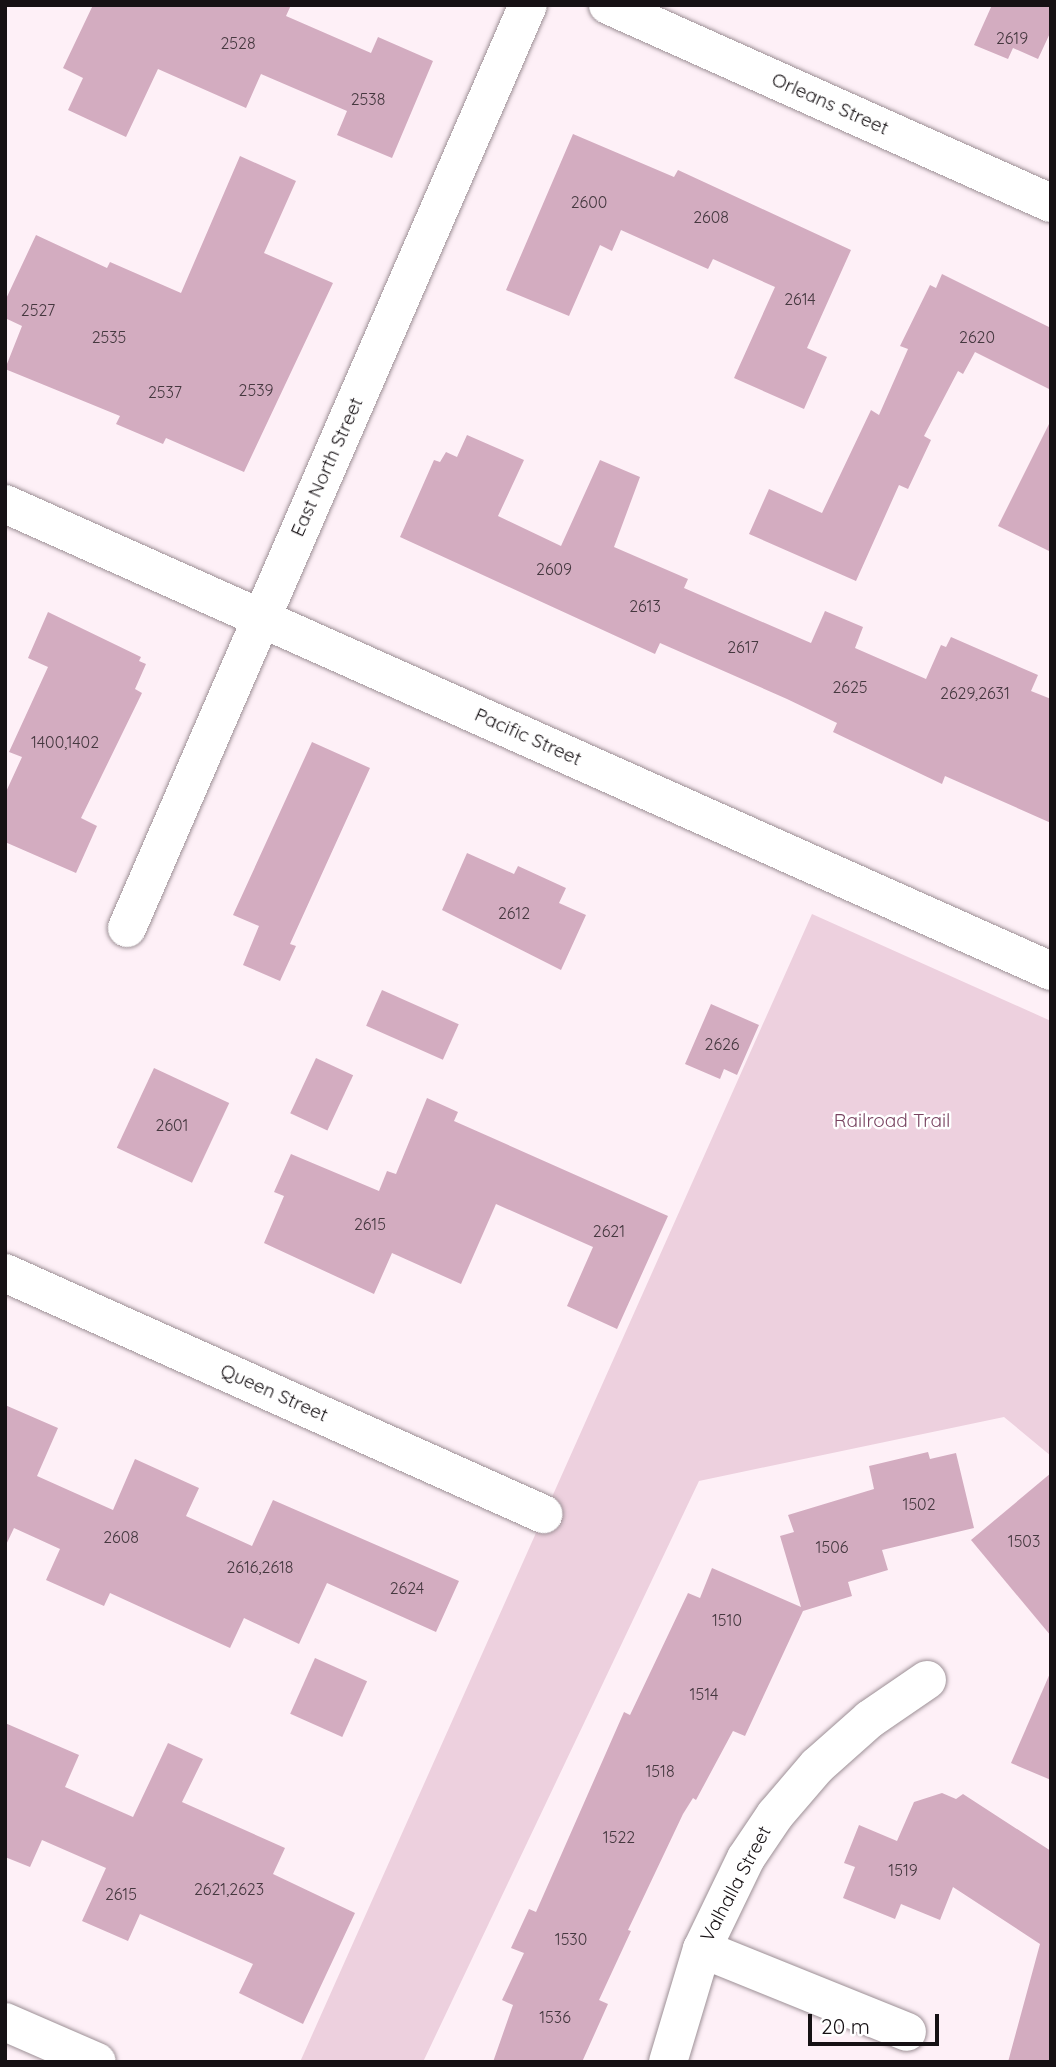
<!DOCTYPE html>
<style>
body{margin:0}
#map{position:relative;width:1056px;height:2067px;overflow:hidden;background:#fef0f7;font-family:Quicksand,sans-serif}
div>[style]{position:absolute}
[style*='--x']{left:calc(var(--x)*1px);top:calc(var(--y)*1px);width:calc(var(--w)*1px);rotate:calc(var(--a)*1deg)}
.green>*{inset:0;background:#edd0de}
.building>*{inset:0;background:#d3acc0;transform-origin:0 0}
.roads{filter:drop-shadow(0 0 2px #9d9096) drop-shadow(0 0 2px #9d9096)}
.minor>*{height:38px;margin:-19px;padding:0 19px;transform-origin:19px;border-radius:19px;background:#fff}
.major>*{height:38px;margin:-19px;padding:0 19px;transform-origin:19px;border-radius:19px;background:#fff}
span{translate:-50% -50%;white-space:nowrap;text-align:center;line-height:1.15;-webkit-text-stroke:5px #fff;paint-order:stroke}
.number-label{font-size:16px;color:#45383f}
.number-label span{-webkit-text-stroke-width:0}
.street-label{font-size:19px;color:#161114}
.park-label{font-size:19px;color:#784360}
.frame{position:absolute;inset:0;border:7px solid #161114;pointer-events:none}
.scale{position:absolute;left:808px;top:2014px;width:131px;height:32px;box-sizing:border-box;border:4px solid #161114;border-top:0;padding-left:9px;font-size:21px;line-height:24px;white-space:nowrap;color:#161114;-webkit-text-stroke:5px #fff;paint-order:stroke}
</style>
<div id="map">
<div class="green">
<div style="clip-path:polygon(812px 914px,1051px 1021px,1051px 1456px,1004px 1417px,699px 1481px,423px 2062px,300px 2062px)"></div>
</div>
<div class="building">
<div style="clip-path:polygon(93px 5px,291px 5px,286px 16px,371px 53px,378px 37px,433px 61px,392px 158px,337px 135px,347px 111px,261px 74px,246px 108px,158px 69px,126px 137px,68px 110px,83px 78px,63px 68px)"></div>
<div style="clip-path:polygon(992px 5px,1051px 5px,1051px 31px,1038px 59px,1013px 48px,1008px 59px,974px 45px)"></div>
<div style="clip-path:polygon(573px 134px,674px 177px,678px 170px,851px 250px,807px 348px,827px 357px,804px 409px,734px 378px,775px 287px,713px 259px,708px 269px,621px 230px,612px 251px,600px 245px,569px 316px,506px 290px)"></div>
<div style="clip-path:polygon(240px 156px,296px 181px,264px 253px,333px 283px,244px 472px,166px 438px,163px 444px,116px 424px,120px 416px,5px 369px,22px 326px,5px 318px,5px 301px,36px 235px,107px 268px,110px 262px,181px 293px)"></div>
<div style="clip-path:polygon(942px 274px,1051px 328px,1051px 390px,975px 352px,963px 374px,958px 371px,924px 436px,931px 440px,908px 489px,899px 485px,856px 581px,749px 534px,769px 489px,822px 513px,871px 410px,879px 415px,908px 349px,900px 346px,930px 285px,936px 288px)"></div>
<div style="clip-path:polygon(1051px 420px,1051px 552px,998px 526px)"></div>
<div style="clip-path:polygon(467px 435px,524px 460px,498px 516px,561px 546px,600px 460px,640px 477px,614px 547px,688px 579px,684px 588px,811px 643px,825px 611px,863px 627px,855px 648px,926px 679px,941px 645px,946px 647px,951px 637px,1038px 675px,1031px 691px,1051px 699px,1051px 823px,945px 776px,942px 784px,833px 732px,837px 723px,787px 699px,660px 643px,655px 654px,400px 537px,434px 460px,440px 462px,446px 452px,457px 457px)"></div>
<div style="clip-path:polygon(48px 612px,141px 657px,139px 661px,146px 664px,135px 689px,142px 693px,81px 818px,97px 826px,76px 873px,5px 842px,5px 794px,22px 757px,9px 752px,48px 667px,28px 658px)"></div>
<div style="clip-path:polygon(312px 742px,370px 768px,290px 944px,296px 946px,280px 981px,243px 965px,259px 926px,233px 915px)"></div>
<div style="clip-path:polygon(467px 853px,514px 874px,518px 866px,566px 888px,559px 903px,586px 915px,561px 970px,442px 910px)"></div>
<div style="left:382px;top:990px;width:84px;height:39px;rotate:24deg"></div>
<div style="clip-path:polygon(711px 1004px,759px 1025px,737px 1075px,724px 1069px,720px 1079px,685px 1064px)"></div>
<div style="left:316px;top:1058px;width:41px;height:61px;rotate:25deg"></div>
<div style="left:154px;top:1068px;width:83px;height:88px;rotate:25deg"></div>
<div style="clip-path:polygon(427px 1098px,458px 1112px,454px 1121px,668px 1216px,617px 1329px,567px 1306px,593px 1247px,496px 1204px,461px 1284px,392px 1253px,374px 1294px,264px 1243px,284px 1196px,274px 1192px,291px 1154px,379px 1191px,387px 1171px,396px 1174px)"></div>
<div style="clip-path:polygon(5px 1405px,58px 1428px,37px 1476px,113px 1510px,135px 1459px,199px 1488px,186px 1516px,252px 1546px,273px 1500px,459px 1581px,436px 1632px,327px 1583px,299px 1644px,244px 1618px,230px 1648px,110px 1593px,104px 1606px,46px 1580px,60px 1549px,14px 1528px,5px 1547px)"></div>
<div style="clip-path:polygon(928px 1452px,930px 1459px,956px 1453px,974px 1528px,882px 1550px,888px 1570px,848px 1582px,852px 1596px,803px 1611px,745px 1736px,733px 1731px,696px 1800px,693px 1798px,683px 1814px,628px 1930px,631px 1931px,599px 2000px,608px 2004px,582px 2062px,493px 2062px,513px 2005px,502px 2000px,524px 1953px,511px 1948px,529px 1909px,536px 1912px,624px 1712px,630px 1715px,688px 1593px,700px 1598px,712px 1568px,801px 1607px,780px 1536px,794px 1532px,788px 1515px,874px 1489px,869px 1466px)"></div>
<div style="clip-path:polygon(1051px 1473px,1051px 1636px,971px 1540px)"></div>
<div style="left:315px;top:1658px;width:57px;height:61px;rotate:24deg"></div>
<div style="clip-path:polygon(1051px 1671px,1051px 1780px,1011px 1763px)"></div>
<div style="clip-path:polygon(5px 1723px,79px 1755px,65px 1787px,133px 1817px,168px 1743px,203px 1759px,182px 1802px,285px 1848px,273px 1874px,355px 1913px,303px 2024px,239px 1993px,253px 1964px,140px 1914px,128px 1941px,82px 1921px,106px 1868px,42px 1840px,30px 1867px,5px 1857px)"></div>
<div style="clip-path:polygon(942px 1793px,956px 1799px,963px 1794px,1051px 1851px,1051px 2062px,1008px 2062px,1040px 1944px,953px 1887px,940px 1920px,901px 1904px,895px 1919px,843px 1898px,855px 1867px,844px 1863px,859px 1825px,897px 1841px,914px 1802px)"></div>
</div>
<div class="roads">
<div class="minor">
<div style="--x:5;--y:504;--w:1146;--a:24.06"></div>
<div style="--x:127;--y:928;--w:1006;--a:-66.52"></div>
<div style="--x:5;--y:1273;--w:590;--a:24.13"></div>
<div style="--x:702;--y:1949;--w:221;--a:22"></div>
<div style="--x:5;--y:2022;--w:100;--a:23.5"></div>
<div style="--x:668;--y:2062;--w:118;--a:-73.3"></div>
<div style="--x:702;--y:1949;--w:101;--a:-64.2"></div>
<div style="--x:746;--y:1858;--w:52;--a:-56"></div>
<div style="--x:775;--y:1815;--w:65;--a:-49.4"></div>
<div style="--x:817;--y:1766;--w:71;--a:-41.6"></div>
<div style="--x:870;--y:1719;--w:69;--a:-34.4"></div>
</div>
<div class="major">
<div style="--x:608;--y:5;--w:485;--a:24.1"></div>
</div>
</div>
<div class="number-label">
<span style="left:1012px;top:38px">2619</span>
<span style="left:238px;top:43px">2528</span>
<span style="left:368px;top:99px">2538</span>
<span style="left:589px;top:202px">2600</span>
<span style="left:711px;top:217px">2608</span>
<span style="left:800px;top:299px">2614</span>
<span style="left:38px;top:310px">2527</span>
<span style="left:109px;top:337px">2535</span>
<span style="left:977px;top:337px">2620</span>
<span style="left:256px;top:390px">2539</span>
<span style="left:165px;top:392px">2537</span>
<span style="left:554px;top:569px">2609</span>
<span style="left:645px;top:606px">2613</span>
<span style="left:743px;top:647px">2617</span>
<span style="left:850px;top:687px">2625</span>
<span style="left:975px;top:693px">2629,2631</span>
<span style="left:65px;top:742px">1400,1402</span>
<span style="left:514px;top:913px">2612</span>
<span style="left:722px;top:1044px">2626</span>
<span style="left:172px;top:1125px">2601</span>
<span style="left:370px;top:1224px">2615</span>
<span style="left:609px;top:1231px">2621</span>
<span style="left:919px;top:1504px">1502</span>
<span style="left:121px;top:1537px">2608</span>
<span style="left:1024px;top:1541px">1503</span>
<span style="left:832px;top:1547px">1506</span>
<span style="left:260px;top:1567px">2616,2618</span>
<span style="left:407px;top:1588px">2624</span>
<span style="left:727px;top:1620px">1510</span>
<span style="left:704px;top:1694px">1514</span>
<span style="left:660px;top:1771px">1518</span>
<span style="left:619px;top:1837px">1522</span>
<span style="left:903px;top:1870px">1519</span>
<span style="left:229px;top:1889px">2621,2623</span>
<span style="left:121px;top:1894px">2615</span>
<span style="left:571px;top:1939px">1530</span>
<span style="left:555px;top:2017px">1536</span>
</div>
<div class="street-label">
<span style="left:830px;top:104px;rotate:24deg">Orleans Street</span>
<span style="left:327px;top:467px;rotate:-66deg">East North Street</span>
<span style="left:528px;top:737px;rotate:24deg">Pacific Street</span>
<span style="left:274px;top:1393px;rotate:24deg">Queen Street</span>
<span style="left:736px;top:1884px;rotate:-62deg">Valhalla Street</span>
</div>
<div class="park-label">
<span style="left:892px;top:1121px">Railroad Trail</span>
</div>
<div class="frame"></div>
<div class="scale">20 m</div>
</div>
